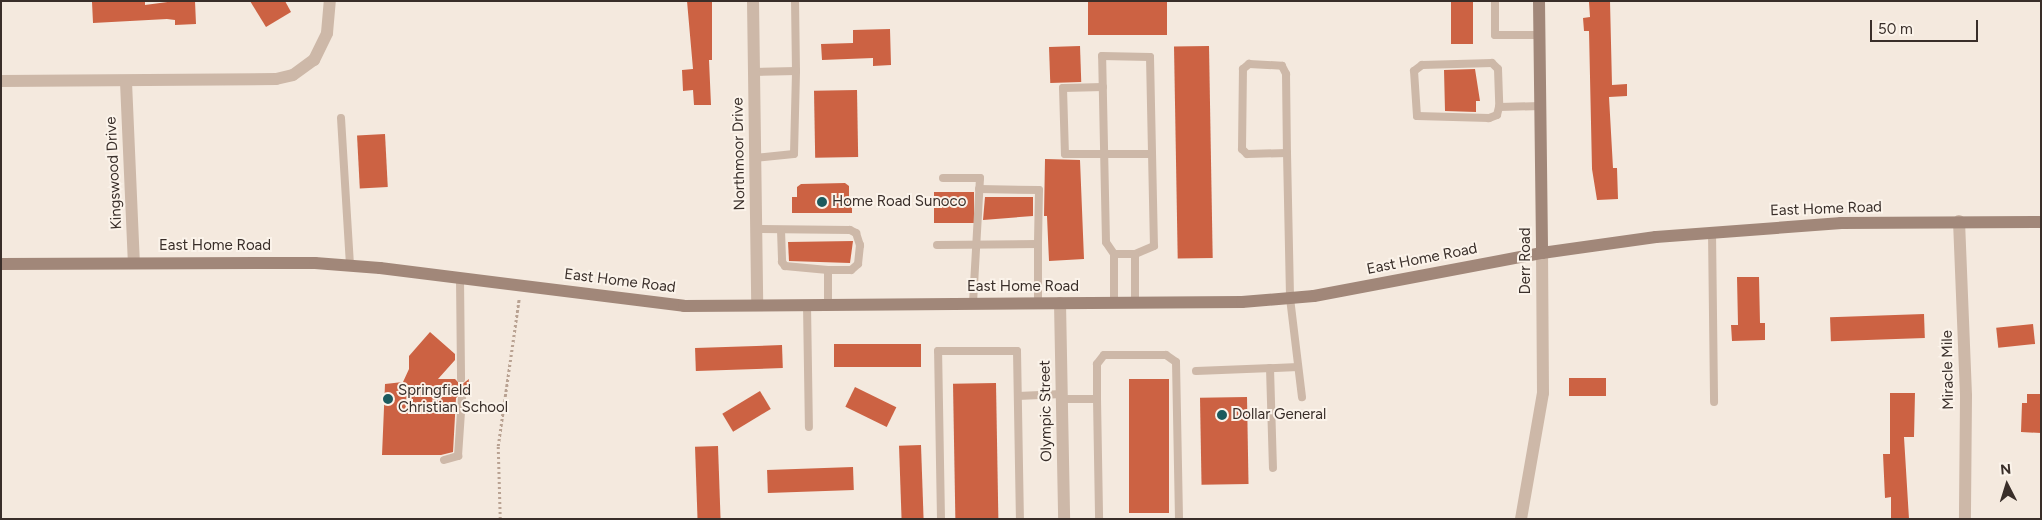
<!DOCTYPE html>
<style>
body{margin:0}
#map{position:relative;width:2042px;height:520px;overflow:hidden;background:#f4e9de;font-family:Figtree,sans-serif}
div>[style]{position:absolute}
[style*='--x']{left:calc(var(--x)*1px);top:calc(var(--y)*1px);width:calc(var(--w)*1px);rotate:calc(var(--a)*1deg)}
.building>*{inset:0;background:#cc6243;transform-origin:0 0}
.path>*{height:2.5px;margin-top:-1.25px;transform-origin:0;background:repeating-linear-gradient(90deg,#b9a292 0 2.5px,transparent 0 5px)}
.lane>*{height:8px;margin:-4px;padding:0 4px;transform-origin:4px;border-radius:4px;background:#cdb8a8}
.street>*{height:12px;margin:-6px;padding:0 6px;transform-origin:6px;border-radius:6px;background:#cdb8a8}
.secondary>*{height:12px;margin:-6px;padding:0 6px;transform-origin:6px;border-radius:6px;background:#a18779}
.dots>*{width:14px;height:14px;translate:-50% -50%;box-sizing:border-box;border:2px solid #fbf3ea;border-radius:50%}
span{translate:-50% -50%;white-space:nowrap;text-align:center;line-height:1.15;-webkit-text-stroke:4px #fbf3ea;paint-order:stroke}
.street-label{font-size:15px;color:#392e29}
.poi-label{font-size:15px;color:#392e29}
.left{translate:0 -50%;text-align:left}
.frame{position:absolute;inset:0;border:2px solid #392e29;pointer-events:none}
.north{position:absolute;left:1982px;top:460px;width:50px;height:50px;-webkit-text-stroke:4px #fbf3ea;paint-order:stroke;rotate:355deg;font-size:14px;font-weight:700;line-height:20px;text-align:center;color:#392e29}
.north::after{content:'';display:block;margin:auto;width:18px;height:22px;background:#392e29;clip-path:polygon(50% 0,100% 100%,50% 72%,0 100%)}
.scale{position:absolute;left:1870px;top:20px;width:108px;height:22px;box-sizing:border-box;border:2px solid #392e29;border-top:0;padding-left:6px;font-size:15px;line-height:18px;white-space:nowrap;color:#392e29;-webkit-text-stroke:4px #fbf3ea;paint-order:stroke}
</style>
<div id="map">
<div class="building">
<div style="clip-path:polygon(175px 1px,195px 1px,196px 24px,175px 25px,175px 20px,167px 19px,93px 23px,92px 2px,145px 2px,145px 5px)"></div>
<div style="clip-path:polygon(250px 1px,285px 1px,291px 12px,266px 27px)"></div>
<div style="clip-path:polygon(687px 1px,712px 1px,712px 60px,709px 60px,711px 105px,694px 105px,693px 90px,683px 91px,682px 70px,693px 69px)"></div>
<div style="left:1088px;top:1px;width:79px;height:34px"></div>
<div style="left:1451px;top:1px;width:22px;height:43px"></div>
<div style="clip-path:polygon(1610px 1px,1612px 85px,1627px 84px,1627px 96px,1609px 97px,1613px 168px,1617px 168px,1618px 199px,1597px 200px,1592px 169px,1589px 31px,1584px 31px,1583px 18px,1590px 17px,1589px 2px)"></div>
<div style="clip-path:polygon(890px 29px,891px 65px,873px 66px,873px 58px,822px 60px,821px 44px,853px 43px,853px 30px)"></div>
<div style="left:1080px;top:46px;width:36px;height:31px;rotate:88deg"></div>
<div style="left:1209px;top:46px;width:212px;height:35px;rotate:89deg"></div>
<div style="clip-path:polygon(1475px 69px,1480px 101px,1476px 101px,1476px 112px,1445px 111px,1444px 70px)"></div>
<div style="left:857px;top:90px;width:67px;height:43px;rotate:89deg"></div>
<div style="left:385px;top:134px;width:53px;height:28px;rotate:87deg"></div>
<div style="clip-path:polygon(1045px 159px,1080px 160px,1084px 259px,1049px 261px,1047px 216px,1044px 216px)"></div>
<div style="clip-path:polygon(845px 183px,849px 186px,849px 199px,852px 199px,852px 213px,792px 213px,792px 197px,797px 197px,797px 187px,801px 184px)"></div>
<div style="left:934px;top:192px;width:40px;height:31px"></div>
<div style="clip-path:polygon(985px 197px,1033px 197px,1033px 216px,983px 220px)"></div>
<div style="clip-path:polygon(853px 241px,850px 263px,789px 261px,788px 242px)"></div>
<div style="clip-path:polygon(1737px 277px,1759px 277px,1760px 323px,1765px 323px,1765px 340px,1732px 341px,1731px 325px,1738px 325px)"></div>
<div style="left:1924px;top:314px;width:24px;height:94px;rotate:88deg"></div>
<div style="left:2033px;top:324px;width:20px;height:37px;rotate:84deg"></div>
<div style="clip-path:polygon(430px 332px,455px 354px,455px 360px,438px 379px,455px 379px,461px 385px,469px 379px,467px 397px,462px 392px,456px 398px,453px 452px,441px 455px,382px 455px,385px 384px,403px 382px,409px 369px,409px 356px)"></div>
<div style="left:921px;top:344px;width:23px;height:87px;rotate:90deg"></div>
<div style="left:782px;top:345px;width:23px;height:87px;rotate:88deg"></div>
<div style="left:1569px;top:378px;width:37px;height:18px"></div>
<div style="left:1129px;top:379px;width:40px;height:134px"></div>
<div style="left:996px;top:383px;width:136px;height:43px;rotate:89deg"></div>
<div style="left:855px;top:387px;width:46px;height:22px;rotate:26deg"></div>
<div style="left:760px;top:391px;width:21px;height:44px;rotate:59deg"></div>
<div style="clip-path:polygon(1890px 393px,1915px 393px,1914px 437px,1904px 437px,1909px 519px,1891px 519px,1891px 497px,1885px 498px,1883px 454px,1890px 454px)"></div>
<div style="clip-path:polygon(2027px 394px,2041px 394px,2041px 433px,2021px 432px,2022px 403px,2027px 403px)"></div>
<div style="left:1247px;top:397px;width:87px;height:47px;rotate:89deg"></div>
<div style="left:921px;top:445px;width:74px;height:22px;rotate:88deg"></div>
<div style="left:718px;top:446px;width:73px;height:23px;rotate:88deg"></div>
<div style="left:853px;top:467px;width:23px;height:86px;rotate:88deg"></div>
</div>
<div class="path">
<div style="--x:500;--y:519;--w:73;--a:-91.6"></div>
<div style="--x:498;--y:446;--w:148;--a:-81.9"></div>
</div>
<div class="lane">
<div style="--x:1495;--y:1;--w:34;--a:90"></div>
<div style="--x:1495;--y:35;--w:44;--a:0"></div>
<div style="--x:754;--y:72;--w:42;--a:-1.4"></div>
<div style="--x:796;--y:71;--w:70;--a:-90.8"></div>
<div style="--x:1103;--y:87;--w:40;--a:178.6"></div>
<div style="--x:1063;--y:88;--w:66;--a:88.3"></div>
<div style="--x:1065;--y:154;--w:87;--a:0"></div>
<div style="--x:1499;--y:107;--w:8;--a:104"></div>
<div style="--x:1497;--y:115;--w:9;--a:159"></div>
<div style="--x:1489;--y:118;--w:72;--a:-178.4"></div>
<div style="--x:1417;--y:116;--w:45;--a:-93.8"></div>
<div style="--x:1414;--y:71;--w:10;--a:-37"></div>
<div style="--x:1422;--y:65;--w:70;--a:-1.6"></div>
<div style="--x:1492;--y:63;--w:8;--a:45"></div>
<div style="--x:1498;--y:69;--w:38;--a:88"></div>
<div style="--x:1499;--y:107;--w:42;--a:-1.4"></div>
<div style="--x:341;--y:118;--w:148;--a:86.5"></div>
<div style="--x:1287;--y:153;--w:40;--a:178.6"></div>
<div style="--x:1247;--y:154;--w:7;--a:-135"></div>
<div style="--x:1242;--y:149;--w:80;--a:-89.3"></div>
<div style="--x:1243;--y:69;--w:8;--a:-40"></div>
<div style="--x:1249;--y:64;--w:33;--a:3"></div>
<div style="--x:1282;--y:66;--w:9;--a:63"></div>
<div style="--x:1286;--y:74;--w:79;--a:89.3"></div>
<div style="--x:1287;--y:153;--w:145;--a:88.8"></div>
<div style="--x:1290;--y:298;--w:100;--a:83.1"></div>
<div style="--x:755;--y:158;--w:39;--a:-6"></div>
<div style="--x:794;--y:154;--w:83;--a:-88.6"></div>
<div style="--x:943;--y:178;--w:37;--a:0"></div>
<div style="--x:980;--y:178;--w:125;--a:93.2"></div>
<div style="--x:979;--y:189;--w:60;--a:1"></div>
<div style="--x:1039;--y:190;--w:54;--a:91.1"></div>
<div style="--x:756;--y:229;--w:94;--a:0.6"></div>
<div style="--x:850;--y:230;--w:7;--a:27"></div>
<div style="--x:856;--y:233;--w:13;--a:72"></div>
<div style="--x:860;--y:245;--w:19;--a:96"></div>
<div style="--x:858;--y:264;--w:9;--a:139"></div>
<div style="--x:851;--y:270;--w:23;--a:180"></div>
<div style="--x:828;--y:270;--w:35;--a:90"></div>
<div style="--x:781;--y:230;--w:32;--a:88"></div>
<div style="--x:782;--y:262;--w:5;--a:53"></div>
<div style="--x:785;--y:266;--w:43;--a:5.3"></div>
<div style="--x:1712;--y:232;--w:170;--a:89.3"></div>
<div style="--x:937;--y:245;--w:101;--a:-0.6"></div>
<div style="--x:1038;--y:244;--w:59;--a:90"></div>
<div style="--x:1135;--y:254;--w:48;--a:90"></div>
<div style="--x:460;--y:278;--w:101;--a:89.4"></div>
<div style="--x:1114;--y:303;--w:49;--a:-90"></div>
<div style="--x:1114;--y:254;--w:14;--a:-124"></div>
<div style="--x:1106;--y:242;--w:186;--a:-91.2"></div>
<div style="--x:1102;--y:56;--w:48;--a:1.2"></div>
<div style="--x:1150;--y:57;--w:189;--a:88.8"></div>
<div style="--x:1154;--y:246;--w:21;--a:157"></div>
<div style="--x:1135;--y:254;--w:21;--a:180"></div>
<div style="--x:807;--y:305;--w:122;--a:89.1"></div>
<div style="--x:1270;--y:368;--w:100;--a:88.3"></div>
<div style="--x:1196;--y:371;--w:102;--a:-2.2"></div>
<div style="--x:1018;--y:396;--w:44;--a:-2.6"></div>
<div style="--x:1062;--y:399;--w:35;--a:0"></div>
<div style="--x:1097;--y:399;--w:120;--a:89"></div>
<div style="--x:1097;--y:399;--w:35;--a:-90"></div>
<div style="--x:1097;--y:364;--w:11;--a:-52"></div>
<div style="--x:1104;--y:355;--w:62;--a:0"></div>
<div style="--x:1166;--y:355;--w:12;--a:35"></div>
<div style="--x:1176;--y:362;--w:157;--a:88.9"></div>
<div style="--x:444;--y:460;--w:15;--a:-16"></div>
<div style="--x:458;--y:456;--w:58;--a:-86.1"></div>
<div style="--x:941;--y:519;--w:168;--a:-91"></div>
<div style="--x:938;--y:351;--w:79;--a:0"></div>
<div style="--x:1017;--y:351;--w:168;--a:89"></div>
</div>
<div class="street">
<div style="--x:753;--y:1;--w:304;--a:89.2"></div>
<div style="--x:1;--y:81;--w:275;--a:-0.4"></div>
<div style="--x:276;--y:79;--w:17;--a:-13"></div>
<div style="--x:293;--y:75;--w:26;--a:-36"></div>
<div style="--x:314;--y:60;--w:30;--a:-64"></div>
<div style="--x:327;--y:33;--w:32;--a:-85"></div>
<div style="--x:126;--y:82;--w:180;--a:87.5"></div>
<div style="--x:1959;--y:221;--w:175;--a:87.7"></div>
<div style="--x:1966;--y:396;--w:123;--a:90.5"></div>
<div style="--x:1060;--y:303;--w:216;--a:88.9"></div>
<div style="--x:1521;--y:519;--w:128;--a:-80.1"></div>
<div style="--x:1543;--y:393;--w:140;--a:-90.4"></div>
</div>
<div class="secondary">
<div style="--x:1539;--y:1;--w:252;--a:89.3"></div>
<div style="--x:1;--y:264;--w:314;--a:-0.2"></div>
<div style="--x:315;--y:263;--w:65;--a:4.4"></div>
<div style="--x:380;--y:268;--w:306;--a:7.1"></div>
<div style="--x:684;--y:306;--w:558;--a:-0.41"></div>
<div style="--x:1242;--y:302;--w:72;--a:-4.8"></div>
<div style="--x:1314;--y:296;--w:232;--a:-10.7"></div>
<div style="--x:1542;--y:253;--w:115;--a:-8"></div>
<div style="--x:1656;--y:237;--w:186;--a:-4.3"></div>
<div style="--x:1841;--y:223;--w:200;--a:-0.3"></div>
</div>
<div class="dots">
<div style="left:822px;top:202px;background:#1c5a5e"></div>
<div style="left:388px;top:399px;background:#1c5a5e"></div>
<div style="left:1222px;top:415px;background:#1c5a5e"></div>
</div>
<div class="street-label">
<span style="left:739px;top:154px;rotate:-91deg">Northmoor Drive</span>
<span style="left:114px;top:173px;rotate:-93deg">Kingswood Drive</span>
<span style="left:1826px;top:209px;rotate:-2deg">East Home Road</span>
<span style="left:215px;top:246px">East Home Road</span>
<span style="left:1422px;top:259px;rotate:-11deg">East Home Road</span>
<span style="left:1526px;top:261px;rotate:-90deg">Derr Road</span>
<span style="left:620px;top:281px;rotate:7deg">East Home Road</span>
<span style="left:1023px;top:287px">East Home Road</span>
<span style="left:1948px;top:370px;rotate:-91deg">Miracle Mile</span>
<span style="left:1046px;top:411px;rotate:-91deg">Olympic Street</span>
</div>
<div class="poi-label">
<span class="left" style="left:832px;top:202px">Home Road Sunoco</span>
<span class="left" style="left:398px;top:399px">Springfield<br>Christian School</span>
<span class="left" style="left:1232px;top:415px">Dollar General</span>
</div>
<div class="frame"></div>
<div class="north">N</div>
<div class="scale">50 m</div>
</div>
